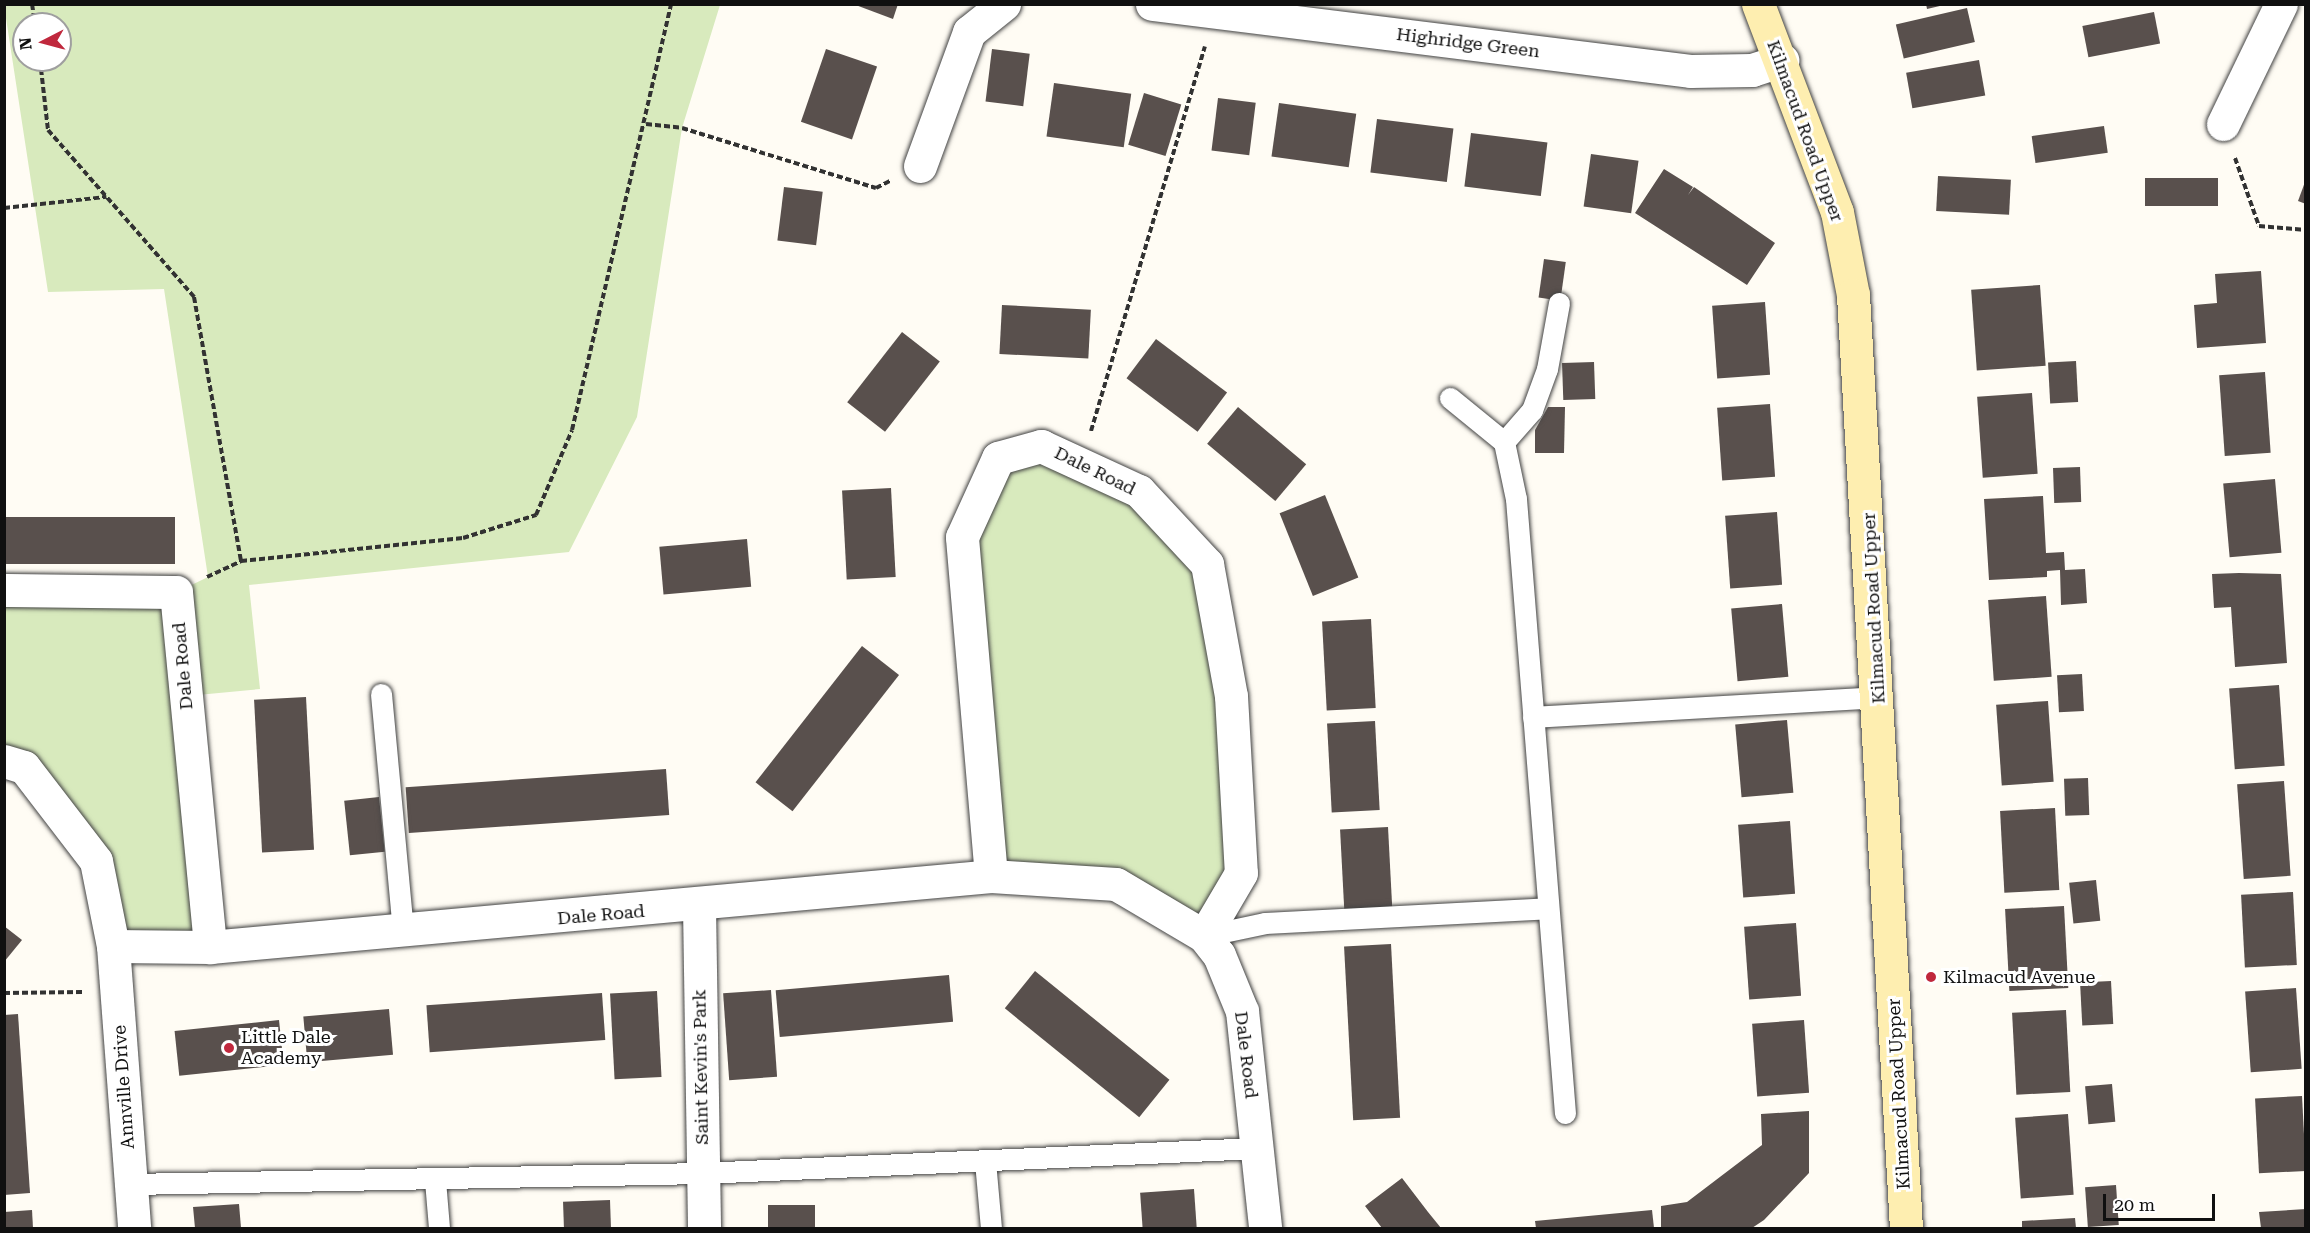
<!DOCTYPE html>
<style>
body{margin:0}
#map{position:relative;width:2310px;height:1233px;overflow:hidden;background:#fffcf4;font-family:"Roboto Serif",serif}
div>[style]{position:absolute}
[style*='--x']{left:calc(var(--x)*1px);top:calc(var(--y)*1px);width:calc(var(--w)*1px);rotate:calc(var(--a)*1deg)}
.green>*{inset:0;background:#d8eabd}
.building>*{inset:0;background:#59504d;transform-origin:0 0}
.path>*{height:4px;margin-top:-2px;transform-origin:0;background:repeating-linear-gradient(90deg,#323232 0 6px,transparent 0 9px)}
.roads{filter:drop-shadow(0 0 2px #434343) drop-shadow(0 0 2px #434343)}
.lane>*{height:21px;margin:-10.5px;padding:0 10.5px;transform-origin:10.5px;border-radius:10.5px;background:#fff}
.street>*{height:33px;margin:-16.5px;padding:0 16.5px;transform-origin:16.5px;border-radius:16.5px;background:#fff}
.secondary>*{height:33px;margin:-16.5px;padding:0 16.5px;transform-origin:16.5px;border-radius:16.5px;background:#feeeb0}
.dots>*{width:16px;height:16px;translate:-50% -50%;box-sizing:border-box;border:3px solid #fff;border-radius:50%}
span{translate:-50% -50%;white-space:nowrap;text-align:center;line-height:1.15;-webkit-text-stroke:6px #fff;paint-order:stroke}
.street-label{font-size:18px;color:#101010}
.poi-label{font-size:18px;color:#101010}
.left{translate:0 -50%;text-align:left}
.frame{position:absolute;inset:0;border:6px solid #101010;pointer-events:none}
.north{position:absolute;left:12px;top:12px;width:60px;height:60px;box-sizing:border-box;background:#fff;border:2px solid #9f9f9f;border-radius:50%;rotate:264deg;font-size:16px;font-weight:700;line-height:24px;text-align:center;color:#101010}
.north::after{content:'';display:block;margin:auto;width:21px;height:27px;background:#c0283d;clip-path:polygon(50% 0,100% 100%,50% 72%,0 100%)}
.scale{position:absolute;left:2103px;top:1194px;width:112px;height:27px;box-sizing:border-box;border:3px solid #101010;border-top:0;padding-left:8px;font-size:18px;line-height:21px;white-space:nowrap;color:#101010;-webkit-text-stroke:4px #fff;paint-order:stroke}
</style>
<div id="map">
<div class="green">
<div style="clip-path:polygon(evenodd,4px 5px,720px 5px,682px 128px,637px 417px,569px 552px,249px 585px,260px 689px,187px 696px,177px 592px,208px 577px,164px 289px,48px 292px,4px 5px,24px 24px,60px 24px,60px 60px,24px 60px,24px 24px)"></div>
<div style="clip-path:polygon(999px 458px,1082px 461px,1207px 565px,1241px 873px,1203px 936px,1116px 883px,992px 876px,962px 537px)"></div>
<div style="clip-path:polygon(5px 590px,176px 592px,210px 947px,113px 946px,96px 861px,5px 761px)"></div>
</div>
<div class="building">
<div style="clip-path:polygon(853px 4px,898px 4px,893px 19px)"></div>
<div style="clip-path:polygon(1926px 4px,1944px 4px,1944px 5px,1927px 9px)"></div>
<div style="left:1967px;top:8px;width:35px;height:73px;rotate:77deg"></div>
<div style="left:2154px;top:12px;width:32px;height:73px;rotate:79deg"></div>
<div style="left:826px;top:49px;width:54px;height:77px;rotate:19deg"></div>
<div style="left:992px;top:49px;width:38px;height:53px;rotate:7deg"></div>
<div style="left:1979px;top:60px;width:36px;height:74px;rotate:80deg"></div>
<div style="left:1054px;top:83px;width:78px;height:54px;rotate:8deg"></div>
<div style="left:1144px;top:93px;width:39px;height:54px;rotate:17deg"></div>
<div style="left:1218px;top:98px;width:38px;height:53px;rotate:7deg"></div>
<div style="left:1279px;top:103px;width:78px;height:54px;rotate:8deg"></div>
<div style="left:1377px;top:119px;width:77px;height:54px;rotate:7deg"></div>
<div style="left:2104px;top:126px;width:27px;height:73px;rotate:82deg"></div>
<div style="left:1471px;top:133px;width:77px;height:54px;rotate:7deg"></div>
<div style="left:1591px;top:154px;width:48px;height:53px;rotate:8deg"></div>
<div style="clip-path:polygon(1664px 169px,1693px 187px,1688px 195px,1694px 187px,1775px 243px,1747px 285px,1635px 213px)"></div>
<div style="left:1938px;top:176px;width:73px;height:35px;rotate:3deg"></div>
<div style="left:2218px;top:178px;width:28px;height:73px;rotate:90deg"></div>
<div style="clip-path:polygon(2305px 182px,2306px 182px,2306px 204px,2298px 201px)"></div>
<div style="left:784px;top:187px;width:39px;height:54px;rotate:7deg"></div>
<div style="left:1544px;top:259px;width:22px;height:39px;rotate:8deg"></div>
<div style="clip-path:polygon(2261px 271px,2266px 343px,2197px 348px,2194px 305px,2217px 303px,2215px 274px)"></div>
<div style="left:2040px;top:285px;width:81px;height:69px;rotate:86deg"></div>
<div style="left:1765px;top:302px;width:73px;height:53px;rotate:86deg"></div>
<div style="left:1002px;top:305px;width:89px;height:49px;rotate:3deg"></div>
<div style="left:902px;top:332px;width:48px;height:89px;rotate:38deg"></div>
<div style="left:1156px;top:339px;width:89px;height:49px;rotate:37deg"></div>
<div style="left:2076px;top:361px;width:41px;height:28px;rotate:87deg"></div>
<div style="left:1594px;top:362px;width:37px;height:32px;rotate:88deg"></div>
<div style="left:2265px;top:372px;width:81px;height:46px;rotate:86deg"></div>
<div style="left:2032px;top:393px;width:81px;height:55px;rotate:86deg"></div>
<div style="left:1770px;top:404px;width:73px;height:53px;rotate:86deg"></div>
<div style="left:1238px;top:407px;width:89px;height:48px;rotate:40deg"></div>
<div style="clip-path:polygon(1548px 407px,1565px 407px,1564px 453px,1535px 453px,1535px 430px)"></div>
<div style="left:2080px;top:467px;width:35px;height:27px;rotate:88deg"></div>
<div style="left:2275px;top:479px;width:74px;height:52px;rotate:85deg"></div>
<div style="left:891px;top:488px;width:89px;height:49px;rotate:87deg"></div>
<div style="left:1325px;top:495px;width:89px;height:49px;rotate:68deg"></div>
<div style="clip-path:polygon(2043px 496px,2046px 553px,2064px 552px,2065px 570px,2085px 569px,2087px 603px,2061px 605px,2060px 570px,2047px 571px,2047px 577px,1989px 580px,1984px 499px)"></div>
<div style="left:1777px;top:512px;width:73px;height:52px;rotate:86deg"></div>
<div style="left:4px;top:517px;width:171px;height:47px"></div>
<div style="left:747px;top:539px;width:48px;height:88px;rotate:85deg"></div>
<div style="clip-path:polygon(2239px 573px,2281px 574px,2287px 663px,2235px 667px,2231px 607px,2214px 608px,2212px 574px)"></div>
<div style="left:2046px;top:596px;width:81px;height:58px;rotate:86deg"></div>
<div style="left:1782px;top:604px;width:73px;height:51px;rotate:85deg"></div>
<div style="left:1371px;top:619px;width:89px;height:49px;rotate:87deg"></div>
<div style="left:862px;top:646px;width:47px;height:173px;rotate:38deg"></div>
<div style="left:2082px;top:674px;width:37px;height:25px;rotate:87deg"></div>
<div style="left:2279px;top:685px;width:81px;height:50px;rotate:86deg"></div>
<div style="left:306px;top:697px;width:153px;height:52px;rotate:87deg"></div>
<div style="left:2048px;top:701px;width:81px;height:52px;rotate:86deg"></div>
<div style="left:1787px;top:720px;width:73px;height:52px;rotate:85deg"></div>
<div style="left:1375px;top:721px;width:89px;height:48px;rotate:87deg"></div>
<div style="left:666px;top:769px;width:46px;height:261px;rotate:86deg"></div>
<div style="left:2088px;top:778px;width:37px;height:24px;rotate:88deg"></div>
<div style="left:2284px;top:781px;width:95px;height:47px;rotate:86deg"></div>
<div style="left:379px;top:797px;width:55px;height:35px;rotate:84deg"></div>
<div style="left:2055px;top:808px;width:82px;height:55px;rotate:87deg"></div>
<div style="left:1790px;top:821px;width:73px;height:52px;rotate:86deg"></div>
<div style="left:1388px;top:827px;width:89px;height:48px;rotate:87deg"></div>
<div style="left:2096px;top:880px;width:41px;height:27px;rotate:84deg"></div>
<div style="left:2293px;top:892px;width:73px;height:52px;rotate:87deg"></div>
<div style="left:2064px;top:906px;width:82px;height:59px;rotate:87deg"></div>
<div style="left:1796px;top:923px;width:73px;height:52px;rotate:86deg"></div>
<div style="clip-path:polygon(4px 926px,22px 940px,4px 962px)"></div>
<div style="left:1391px;top:944px;width:174px;height:47px;rotate:87deg"></div>
<div style="left:1035px;top:971px;width:173px;height:48px;rotate:39deg"></div>
<div style="left:949px;top:975px;width:47px;height:174px;rotate:85deg"></div>
<div style="left:2111px;top:981px;width:43px;height:31px;rotate:87deg"></div>
<div style="left:2296px;top:988px;width:81px;height:51px;rotate:86deg"></div>
<div style="left:771px;top:990px;width:87px;height:48px;rotate:86deg"></div>
<div style="left:657px;top:991px;width:86px;height:47px;rotate:87deg"></div>
<div style="left:602px;top:993px;width:47px;height:176px;rotate:86deg"></div>
<div style="left:389px;top:1009px;width:46px;height:86px;rotate:85deg"></div>
<div style="left:2066px;top:1010px;width:82px;height:54px;rotate:87deg"></div>
<div style="clip-path:polygon(18px 1014px,30px 1193px,4px 1195px,4px 1015px)"></div>
<div style="left:279px;top:1020px;width:45px;height:105px;rotate:84deg"></div>
<div style="left:1804px;top:1020px;width:73px;height:52px;rotate:86deg"></div>
<div style="left:2112px;top:1084px;width:38px;height:27px;rotate:85deg"></div>
<div style="left:2302px;top:1096px;width:75px;height:47px;rotate:87deg"></div>
<div style="clip-path:polygon(1809px 1111px,1809px 1173px,1764px 1220px,1752px 1228px,1661px 1228px,1661px 1206px,1687px 1202px,1762px 1145px,1761px 1114px)"></div>
<div style="left:2068px;top:1114px;width:81px;height:53px;rotate:86deg"></div>
<div style="clip-path:polygon(1402px 1178px,1428px 1212px,1441px 1228px,1382px 1228px,1365px 1206px)"></div>
<div style="left:2116px;top:1185px;width:40px;height:31px;rotate:86deg"></div>
<div style="left:1194px;top:1189px;width:39px;height:54px;rotate:86deg"></div>
<div style="left:610px;top:1200px;width:28px;height:47px;rotate:88deg"></div>
<div style="clip-path:polygon(239px 1204px,241px 1228px,195px 1228px,193px 1207px)"></div>
<div style="left:815px;top:1205px;width:23px;height:47px;rotate:90deg"></div>
<div style="clip-path:polygon(2306px 1209px,2306px 1228px,2261px 1228px,2259px 1212px)"></div>
<div style="clip-path:polygon(32px 1210px,33px 1228px,4px 1228px,4px 1212px)"></div>
<div style="clip-path:polygon(1652px 1210px,1654px 1228px,1536px 1228px,1535px 1221px)"></div>
<div style="clip-path:polygon(2075px 1218px,2076px 1228px,2022px 1228px,2022px 1221px)"></div>
</div>
<div class="path">
<div style="--x:32;--y:4;--w:20;--a:81"></div>
<div style="--x:40;--y:60;--w:70;--a:83.5"></div>
<div style="--x:48;--y:130;--w:222;--a:48.8"></div>
<div style="--x:194;--y:297;--w:268;--a:79.9"></div>
<div style="--x:646;--y:124;--w:36;--a:6"></div>
<div style="--x:682;--y:128;--w:203;--a:17.2"></div>
<div style="--x:876;--y:188;--w:16;--a:-27"></div>
<div style="--x:2235;--y:158;--w:72;--a:70.6"></div>
<div style="--x:2259;--y:226;--w:47;--a:4.9"></div>
<div style="--x:4;--y:208;--w:103;--a:-6.2"></div>
<div style="--x:1091;--y:431;--w:401;--a:-73.5"></div>
<div style="--x:207;--y:577;--w:38;--a:-25"></div>
<div style="--x:241;--y:561;--w:223;--a:-5.9"></div>
<div style="--x:463;--y:538;--w:77;--a:-17.5"></div>
<div style="--x:536;--y:515;--w:92;--a:-67"></div>
<div style="--x:572;--y:430;--w:437;--a:-76.9"></div>
<div style="--x:4;--y:993;--w:78;--a:-0.7"></div>
</div>
<div class="roads">
<div class="lane">
<div style="--x:1559;--y:303;--w:67;--a:100.3"></div>
<div style="--x:1547;--y:369;--w:44;--a:110.1"></div>
<div style="--x:1532;--y:410;--w:43;--a:131.2"></div>
<div style="--x:1504;--y:442;--w:58;--a:78.1"></div>
<div style="--x:1516;--y:499;--w:616;--a:85.44"></div>
<div style="--x:1450;--y:398;--w:70;--a:39.2"></div>
<div style="--x:381;--y:694;--w:238;--a:84.7"></div>
<div style="--x:1533;--y:717;--w:346;--a:-3.3"></div>
<div style="--x:1204;--y:936;--w:62;--a:-12"></div>
<div style="--x:1265;--y:923;--w:283;--a:-3"></div>
<div style="--x:985;--y:1161;--w:67;--a:84.9"></div>
<div style="--x:435;--y:1180;--w:48;--a:85.2"></div>
<div style="--x:130;--y:1184;--w:572;--a:-1.1"></div>
<div style="--x:702;--y:1173;--w:556;--a:-2.58"></div>
</div>
<div class="street">
<div style="--x:1152;--y:4;--w:542;--a:7.1"></div>
<div style="--x:1690;--y:71;--w:62;--a:-0.9"></div>
<div style="--x:1752;--y:70;--w:32;--a:-18"></div>
<div style="--x:2223;--y:124;--w:133;--a:-64.2"></div>
<div style="--x:920;--y:166;--w:143;--a:-69.9"></div>
<div style="--x:969;--y:32;--w:45;--a:-38.7"></div>
<div style="--x:4;--y:590;--w:172;--a:0.7"></div>
<div style="--x:176;--y:592;--w:357;--a:84.5"></div>
<div style="--x:4;--y:761;--w:21;--a:17"></div>
<div style="--x:24;--y:767;--w:118;--a:52.5"></div>
<div style="--x:96;--y:861;--w:87;--a:78.7"></div>
<div style="--x:113;--y:946;--w:97;--a:0.6"></div>
<div style="--x:210;--y:947;--w:784;--a:-5.19"></div>
<div style="--x:991;--y:876;--w:125;--a:3.7"></div>
<div style="--x:1116;--y:884;--w:102;--a:30.6"></div>
<div style="--x:991;--y:876;--w:340;--a:-94.9"></div>
<div style="--x:962;--y:537;--w:87;--a:-65.5"></div>
<div style="--x:998;--y:458;--w:45;--a:-15.6"></div>
<div style="--x:1041;--y:446;--w:108;--a:24.7"></div>
<div style="--x:1139;--y:491;--w:100;--a:47"></div>
<div style="--x:1207;--y:564;--w:134;--a:79.7"></div>
<div style="--x:1231;--y:696;--w:177;--a:86.8"></div>
<div style="--x:1241;--y:873;--w:73;--a:120.4"></div>
<div style="--x:1204;--y:936;--w:24;--a:52"></div>
<div style="--x:1219;--y:955;--w:61;--a:67.7"></div>
<div style="--x:1242;--y:1011;--w:218;--a:83.9"></div>
<div style="--x:699;--y:906;--w:322;--a:89.1"></div>
<div style="--x:113;--y:946;--w:283;--a:85.7"></div>
</div>
<div class="secondary">
<div style="--x:1758;--y:4;--w:222;--a:69.2"></div>
<div style="--x:1837;--y:212;--w:85;--a:79.1"></div>
<div style="--x:1853;--y:295;--w:935;--a:86.75"></div>
</div>
</div>
<div class="dots">
<div style="left:1931px;top:977px;background:#c0283d"></div>
<div style="left:229px;top:1048px;background:#c0283d"></div>
</div>
<div class="street-label">
<span style="left:1468px;top:43px;rotate:7deg">Highridge Green</span>
<span style="left:1805px;top:131px;rotate:70deg">Kilmacud Road Upper</span>
<span style="left:1095px;top:471px;rotate:26deg">Dale Road</span>
<span style="left:1874px;top:608px;rotate:-93deg">Kilmacud Road Upper</span>
<span style="left:183px;top:666px;rotate:-95deg">Dale Road</span>
<span style="left:601px;top:915px;rotate:-5deg">Dale Road</span>
<span style="left:1246px;top:1055px;rotate:83deg">Dale Road</span>
<span style="left:701px;top:1067px;rotate:-91deg">Saint Kevin's Park</span>
<span style="left:124px;top:1087px;rotate:-94deg">Annville Drive</span>
<span style="left:1899px;top:1094px;rotate:-93deg">Kilmacud Road Upper</span>
</div>
<div class="poi-label">
<span class="left" style="left:1943px;top:977px">Kilmacud Avenue</span>
<span class="left" style="left:241px;top:1048px">Little Dale<br>Academy</span>
</div>
<div class="frame"></div>
<div class="north">N</div>
<div class="scale">20 m</div>
</div>
